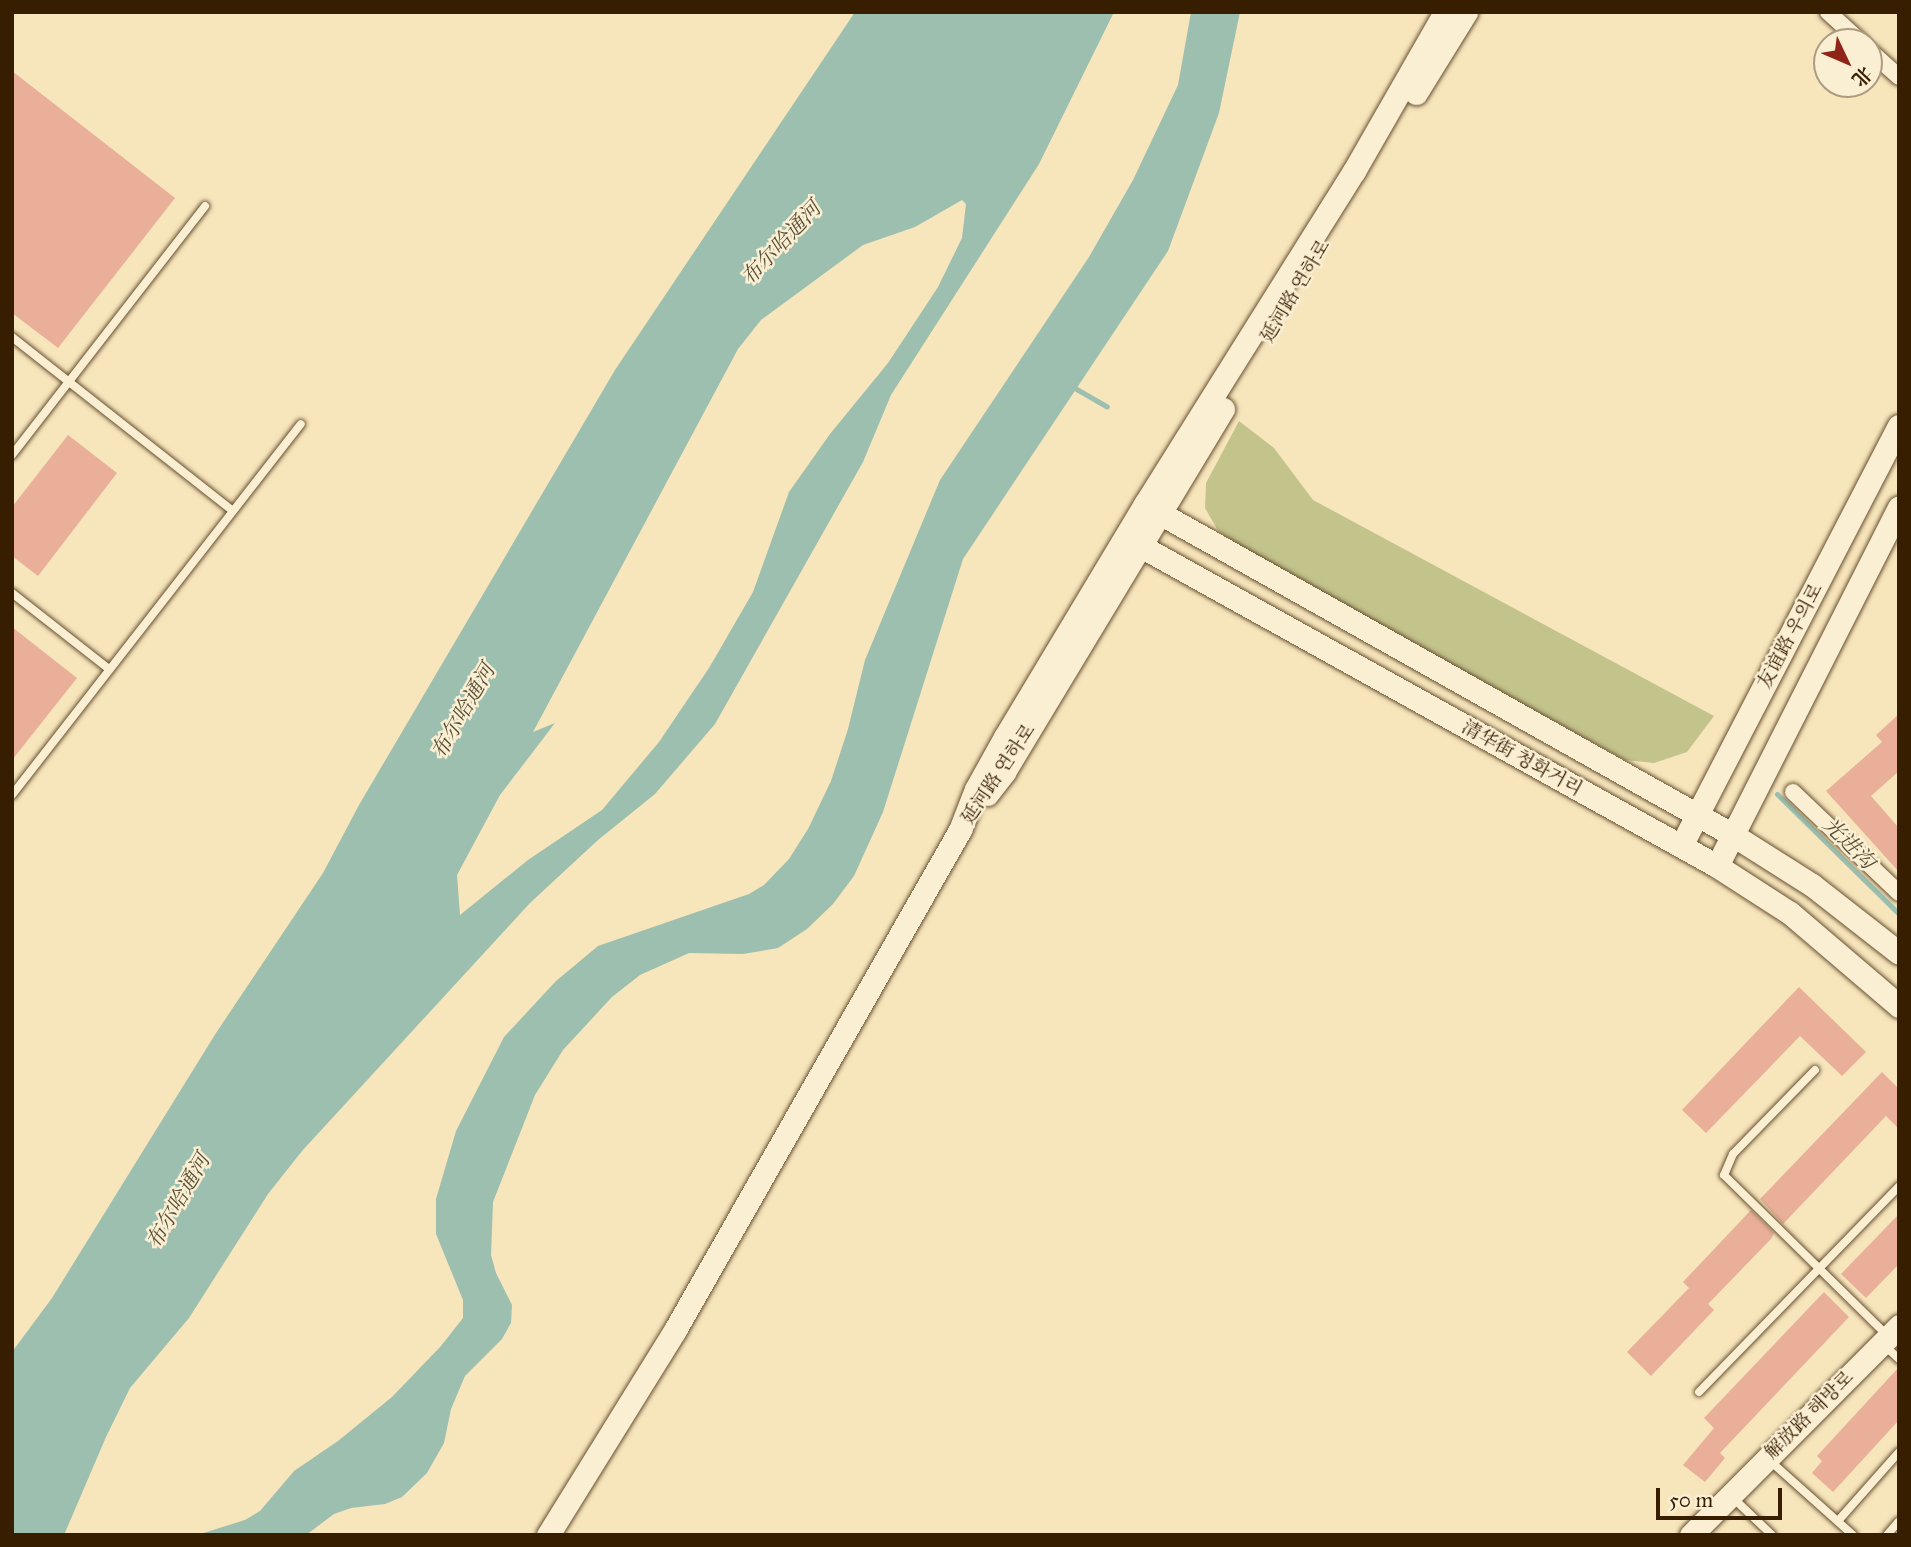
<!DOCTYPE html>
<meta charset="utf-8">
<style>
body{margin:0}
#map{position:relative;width:1911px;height:1547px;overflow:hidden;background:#f7e5bc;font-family:"IM FELL Great Primer","Noto Serif SC","Noto Serif KR",serif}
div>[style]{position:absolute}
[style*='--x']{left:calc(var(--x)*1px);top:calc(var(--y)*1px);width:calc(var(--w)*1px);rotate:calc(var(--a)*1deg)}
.green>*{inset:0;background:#c3c38c}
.water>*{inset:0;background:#9dbfaf}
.stream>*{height:5px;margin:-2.5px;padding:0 2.5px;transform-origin:2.5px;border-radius:2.5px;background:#9dbfaf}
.building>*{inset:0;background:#e9af99}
.roads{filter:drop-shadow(0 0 2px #67502f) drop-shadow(0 0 2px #67502f)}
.lane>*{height:8px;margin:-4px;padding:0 4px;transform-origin:4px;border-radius:4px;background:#faeed3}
.street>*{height:16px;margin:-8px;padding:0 8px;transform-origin:8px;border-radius:8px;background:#faeed3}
.secondary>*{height:23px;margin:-11.5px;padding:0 11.5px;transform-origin:11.5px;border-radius:11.5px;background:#faeed3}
span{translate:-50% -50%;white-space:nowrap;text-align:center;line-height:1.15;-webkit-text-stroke:5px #faeed3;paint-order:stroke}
.street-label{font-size:19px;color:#371e00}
.water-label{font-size:21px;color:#564e35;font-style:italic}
.frame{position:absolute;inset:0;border:14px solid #371e00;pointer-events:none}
.north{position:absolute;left:1813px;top:28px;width:70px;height:70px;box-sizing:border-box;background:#faeed3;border:2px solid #ac9b7f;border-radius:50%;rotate:134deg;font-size:19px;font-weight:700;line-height:28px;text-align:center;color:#371e00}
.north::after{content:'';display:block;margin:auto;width:24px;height:32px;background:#8f2418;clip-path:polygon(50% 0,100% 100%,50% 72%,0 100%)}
.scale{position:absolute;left:1656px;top:1488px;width:126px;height:32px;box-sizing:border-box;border:4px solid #371e00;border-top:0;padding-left:9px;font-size:21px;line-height:24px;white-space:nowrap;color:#371e00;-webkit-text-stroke:5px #faeed3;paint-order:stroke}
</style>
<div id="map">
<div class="green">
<div style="clip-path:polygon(1239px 421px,1274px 448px,1313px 500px,1714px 716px,1687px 752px,1654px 763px,1625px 760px,1241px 549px,1217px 529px,1205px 508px,1206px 483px)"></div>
</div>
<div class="water">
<div style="clip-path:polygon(evenodd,855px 12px,1114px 12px,1039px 164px,891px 395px,863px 462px,715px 724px,655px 794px,598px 840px,530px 903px,302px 1151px,268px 1194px,189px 1318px,130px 1388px,106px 1437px,64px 1535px,12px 1535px,12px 1352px,52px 1298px,216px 1033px,323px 873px,359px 805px,615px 370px,855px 12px,962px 200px,966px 204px,962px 238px,938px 287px,888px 363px,830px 434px,789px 492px,753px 592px,709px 668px,659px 742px,602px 810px,528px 860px,460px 915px,457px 875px,500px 795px,555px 723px,533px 732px,738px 349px,761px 320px,863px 245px,915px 227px,962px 200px)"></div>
<div style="clip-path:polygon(1191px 12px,1240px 12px,1219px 113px,1168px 251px,963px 559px,883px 812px,854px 876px,833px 904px,807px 929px,778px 948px,743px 954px,689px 953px,640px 975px,612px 997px,563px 1050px,535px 1095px,493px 1202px,491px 1255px,496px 1273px,512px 1305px,511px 1323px,502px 1339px,465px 1376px,451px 1409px,444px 1443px,427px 1473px,402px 1497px,385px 1504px,351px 1508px,334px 1514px,306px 1535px,197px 1535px,245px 1520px,260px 1511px,294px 1471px,338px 1441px,392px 1397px,441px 1346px,463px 1318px,463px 1300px,436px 1234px,436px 1199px,456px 1131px,504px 1037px,556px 981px,598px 946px,749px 894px,764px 885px,789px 859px,808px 829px,831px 781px,848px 729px,865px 660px,940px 480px,1089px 257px,1133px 180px,1178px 85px)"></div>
</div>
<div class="stream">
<div style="--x:1073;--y:387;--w:39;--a:30"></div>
<div style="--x:1777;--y:794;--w:171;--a:44.5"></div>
</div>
<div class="building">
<div style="clip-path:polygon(12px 71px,175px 198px,58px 348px,12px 313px)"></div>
<div style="clip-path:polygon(68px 435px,117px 473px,38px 576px,12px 556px,12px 507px)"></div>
<div style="clip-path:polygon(12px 627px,77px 678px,12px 760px)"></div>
<div style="clip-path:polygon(1899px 714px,1899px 771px,1871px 796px,1899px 828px,1899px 872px,1826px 791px,1882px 742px,1876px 735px)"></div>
<div style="clip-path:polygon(1799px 987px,1866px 1052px,1842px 1076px,1800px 1036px,1706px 1133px,1682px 1110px)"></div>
<div style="clip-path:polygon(1882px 1072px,1899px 1089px,1899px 1129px,1886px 1116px,1783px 1224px,1760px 1199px)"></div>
<div style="clip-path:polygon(1751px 1210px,1774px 1233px,1771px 1239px,1708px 1304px,1714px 1310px,1651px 1376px,1627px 1352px,1689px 1288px,1683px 1282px)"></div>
<div style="clip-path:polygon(1899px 1214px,1899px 1264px,1866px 1298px,1841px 1274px)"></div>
<div style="clip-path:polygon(1824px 1292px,1849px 1317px,1720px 1453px,1725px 1458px,1705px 1482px,1683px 1465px,1714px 1428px,1704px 1418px)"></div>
<div style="clip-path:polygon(1899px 1367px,1899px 1420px,1833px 1492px,1812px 1473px,1822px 1461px,1817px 1456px)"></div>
</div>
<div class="roads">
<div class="lane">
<div style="--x:12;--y:337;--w:281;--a:38.2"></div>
<div style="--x:12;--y:455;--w:315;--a:-52.2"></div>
<div style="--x:12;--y:593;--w:123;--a:38.1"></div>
<div style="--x:12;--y:795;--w:470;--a:-52.1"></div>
<div style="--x:1815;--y:1070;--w:117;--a:134.3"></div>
<div style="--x:1733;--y:1154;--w:23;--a:113"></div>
<div style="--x:1724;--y:1175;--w:227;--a:44.5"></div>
<div style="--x:1884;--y:1345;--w:21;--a:43"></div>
<div style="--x:1699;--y:1392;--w:287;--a:-45.8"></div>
<div style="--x:1769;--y:1460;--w:113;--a:41.8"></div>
<div style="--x:1732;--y:1497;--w:55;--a:43.5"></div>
<div style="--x:1838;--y:1521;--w:92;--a:-48.5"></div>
<div style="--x:1887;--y:1535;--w:18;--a:-49"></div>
</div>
<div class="street">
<div style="--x:1828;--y:12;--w:45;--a:42.3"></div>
<div style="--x:1869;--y:50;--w:40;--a:42"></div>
<div style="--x:1793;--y:792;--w:146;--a:43.6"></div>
</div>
<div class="secondary">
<div style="--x:1416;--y:93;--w:95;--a:-58.3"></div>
<div style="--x:1147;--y:506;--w:672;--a:29.31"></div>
<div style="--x:1733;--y:835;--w:93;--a:32.3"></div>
<div style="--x:1812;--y:885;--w:110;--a:38"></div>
<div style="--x:1128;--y:539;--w:674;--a:29.04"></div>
<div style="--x:1717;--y:866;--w:87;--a:32.8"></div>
<div style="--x:1790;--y:913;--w:143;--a:40.5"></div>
<div style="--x:987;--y:794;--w:28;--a:-52"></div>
<div style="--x:1004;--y:772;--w:424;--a:-58.9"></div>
<div style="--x:1681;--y:846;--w:473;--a:-62.6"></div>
<div style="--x:1717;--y:866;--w:402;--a:-63.1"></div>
<div style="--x:548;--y:1535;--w:241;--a:-58.2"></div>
<div style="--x:675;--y:1330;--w:576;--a:-60.32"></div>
<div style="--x:960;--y:830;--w:44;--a:-68.7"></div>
<div style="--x:976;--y:789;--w:60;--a:-60.9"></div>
<div style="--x:1005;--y:737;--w:272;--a:-59"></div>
<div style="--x:1145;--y:504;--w:393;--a:-57.9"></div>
<div style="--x:1354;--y:171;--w:183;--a:-60.2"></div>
<div style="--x:1691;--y:1535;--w:295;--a:-45.1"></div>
</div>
</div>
<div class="street-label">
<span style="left:1295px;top:291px;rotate:-59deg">延河路 연하로</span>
<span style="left:1790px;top:636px;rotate:-62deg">友谊路 우의로</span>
<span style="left:1522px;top:758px;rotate:29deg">清华街 청화거리</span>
<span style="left:998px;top:774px;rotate:-56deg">延河路 연하로</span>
<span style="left:1809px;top:1415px;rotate:-45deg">解放路 해방로</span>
</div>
<div class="water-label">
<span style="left:781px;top:243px;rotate:-47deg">布尔哈通河</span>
<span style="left:463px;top:711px;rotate:-60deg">布尔哈通河</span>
<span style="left:1849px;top:843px;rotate:45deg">光进沟</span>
<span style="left:178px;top:1201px;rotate:-60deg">布尔哈通河</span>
</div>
<div class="frame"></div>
<div class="north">北</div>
<div class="scale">50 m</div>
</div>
